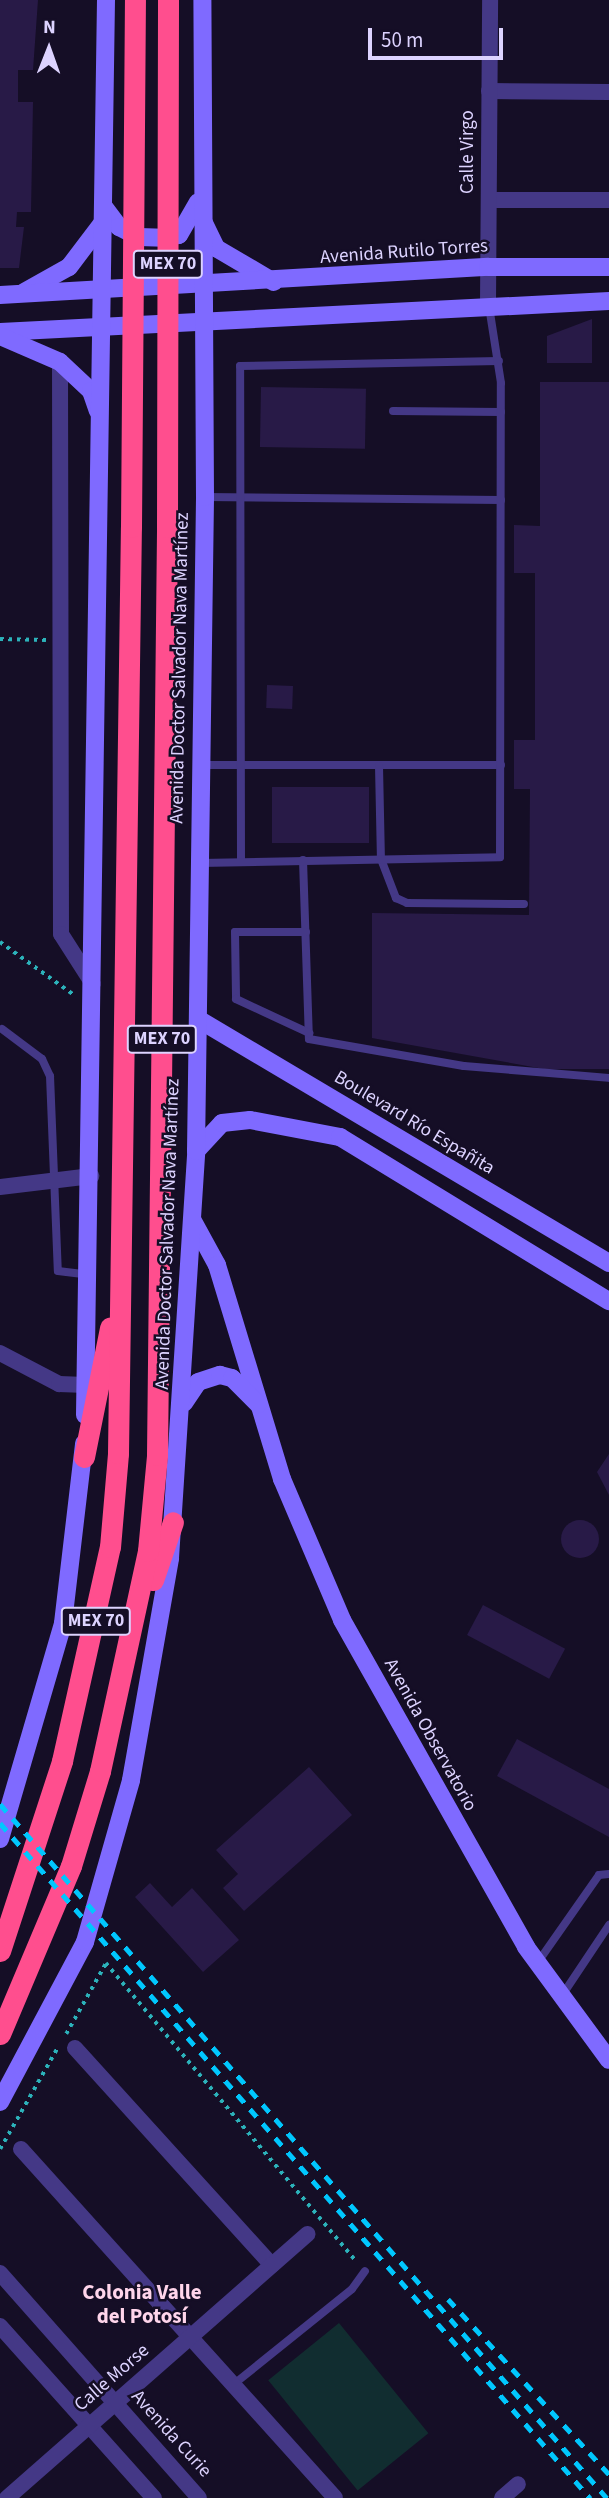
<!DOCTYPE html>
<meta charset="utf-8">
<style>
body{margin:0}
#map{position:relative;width:609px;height:2498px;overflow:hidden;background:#150e26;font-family:"Source Sans 3",sans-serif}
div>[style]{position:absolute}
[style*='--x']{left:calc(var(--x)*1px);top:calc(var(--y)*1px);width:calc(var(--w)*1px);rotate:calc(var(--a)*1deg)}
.green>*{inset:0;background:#112d30;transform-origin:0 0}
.building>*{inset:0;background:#281a47;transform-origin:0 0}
.round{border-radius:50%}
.path>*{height:3.5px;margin-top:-1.75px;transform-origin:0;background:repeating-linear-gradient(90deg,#2cb2ba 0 3.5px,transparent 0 8.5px)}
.lane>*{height:8px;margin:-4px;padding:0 4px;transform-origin:4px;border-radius:4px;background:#443886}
.street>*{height:16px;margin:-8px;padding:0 8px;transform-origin:8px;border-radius:8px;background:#443886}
.secondary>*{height:18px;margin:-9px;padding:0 9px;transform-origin:9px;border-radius:9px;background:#7f6aff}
.highway>*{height:21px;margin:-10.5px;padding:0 10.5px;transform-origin:10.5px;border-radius:10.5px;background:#ff4e8e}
.rail>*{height:5px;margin-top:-2.5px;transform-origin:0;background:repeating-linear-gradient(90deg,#00c7fe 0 10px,transparent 0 19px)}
.highway-bridge>*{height:21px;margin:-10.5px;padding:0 10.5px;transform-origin:10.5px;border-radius:10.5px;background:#ff4e8e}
span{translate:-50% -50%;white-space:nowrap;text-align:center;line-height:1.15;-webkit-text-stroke:5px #150e26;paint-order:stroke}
.shield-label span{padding:2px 5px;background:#150e26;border:2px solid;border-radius:5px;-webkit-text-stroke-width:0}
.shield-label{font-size:18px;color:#ddd3ff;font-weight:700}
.street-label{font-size:19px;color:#ddd3ff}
.neighbourhood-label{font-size:21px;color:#ffd5eb;font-weight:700}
.north{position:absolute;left:14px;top:14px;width:70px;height:70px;-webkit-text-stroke:5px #150e26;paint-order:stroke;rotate:1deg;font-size:19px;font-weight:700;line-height:28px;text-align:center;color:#ddd3ff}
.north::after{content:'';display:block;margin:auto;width:24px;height:32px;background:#ddd3ff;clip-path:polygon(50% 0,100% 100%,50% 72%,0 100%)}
.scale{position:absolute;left:368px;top:28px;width:135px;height:32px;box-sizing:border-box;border:4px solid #ddd3ff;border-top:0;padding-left:9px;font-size:21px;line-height:24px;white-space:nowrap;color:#ddd3ff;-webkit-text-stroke:5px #150e26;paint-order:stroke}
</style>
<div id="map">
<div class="green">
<div style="left:339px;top:2323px;width:142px;height:91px;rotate:51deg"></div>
</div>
<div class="building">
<div style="clip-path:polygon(0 0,38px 0,33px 70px,18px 70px,18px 102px,33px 102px,31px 212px,17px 212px,16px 227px,24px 227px,19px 268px,0 268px)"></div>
<div style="clip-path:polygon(592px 319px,592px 363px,547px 363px,547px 336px)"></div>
<div style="clip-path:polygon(540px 382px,609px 382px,609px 1069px,544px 1069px,372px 1038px,372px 913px,529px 915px,530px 789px,514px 789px,514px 740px,535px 740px,535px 573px,514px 573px,514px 525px,540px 526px)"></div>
<div style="left:261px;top:387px;width:105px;height:60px;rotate:1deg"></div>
<div style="left:267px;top:685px;width:26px;height:23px;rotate:2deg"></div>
<div style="left:272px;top:787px;width:97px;height:56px"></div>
<div style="clip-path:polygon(609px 1454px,609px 1495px,597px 1472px)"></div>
<div class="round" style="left:561px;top:1520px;width:38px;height:38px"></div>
<div style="left:483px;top:1605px;width:93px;height:34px;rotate:28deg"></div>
<div style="clip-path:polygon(517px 1739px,609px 1789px,609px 1837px,497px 1776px)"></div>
<div style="clip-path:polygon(309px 1767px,352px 1815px,244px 1911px,223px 1888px,238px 1874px,216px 1850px)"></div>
<div style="clip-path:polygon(150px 1883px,172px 1907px,192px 1888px,239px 1940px,203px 1972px,135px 1897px)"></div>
</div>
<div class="path">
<div style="--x:0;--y:639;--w:46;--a:1.2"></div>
<div style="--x:0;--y:942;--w:91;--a:35.6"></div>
<div style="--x:66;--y:2034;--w:81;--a:-60.6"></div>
<div style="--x:106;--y:1963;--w:390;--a:50"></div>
<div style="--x:0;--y:2149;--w:117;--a:-60.4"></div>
</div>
<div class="lane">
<div style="--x:393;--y:411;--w:108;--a:0.5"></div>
<div style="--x:205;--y:497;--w:296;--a:0.6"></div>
<div style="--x:201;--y:765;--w:300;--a:0"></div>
<div style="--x:379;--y:766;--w:93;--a:88.8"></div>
<div style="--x:381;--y:859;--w:42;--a:69"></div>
<div style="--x:396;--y:898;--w:12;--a:24"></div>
<div style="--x:407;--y:903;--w:117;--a:0.5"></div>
<div style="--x:303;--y:860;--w:179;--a:88.1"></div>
<div style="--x:309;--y:1039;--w:157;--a:9.9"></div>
<div style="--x:464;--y:1066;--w:145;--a:4.7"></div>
<div style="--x:241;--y:862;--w:496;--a:-90.1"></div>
<div style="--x:240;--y:366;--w:259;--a:-1.1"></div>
<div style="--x:200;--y:863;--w:300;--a:-1.1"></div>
<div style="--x:500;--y:857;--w:474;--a:-89.9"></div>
<div style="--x:501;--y:383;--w:78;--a:-98.9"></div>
<div style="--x:306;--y:932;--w:71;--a:180"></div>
<div style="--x:235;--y:932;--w:67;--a:89.1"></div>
<div style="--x:236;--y:999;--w:81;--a:25"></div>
<div style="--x:2;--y:1029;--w:50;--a:36.9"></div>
<div style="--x:42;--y:1059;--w:19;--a:65"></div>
<div style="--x:50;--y:1076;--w:195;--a:87.7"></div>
<div style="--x:58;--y:1271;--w:31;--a:7"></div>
<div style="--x:538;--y:1962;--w:106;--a:-55"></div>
<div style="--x:599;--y:1875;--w:10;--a:-6"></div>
<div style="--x:561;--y:1997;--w:87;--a:-56.3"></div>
<div style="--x:234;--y:2384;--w:151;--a:-38.8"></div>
<div style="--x:352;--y:2289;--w:22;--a:-54"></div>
</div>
<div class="street">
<div style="--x:489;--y:91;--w:120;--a:0.5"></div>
<div style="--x:489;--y:200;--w:120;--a:0"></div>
<div style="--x:488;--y:303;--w:303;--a:-89.6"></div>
<div style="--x:60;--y:362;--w:572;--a:89.9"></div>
<div style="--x:61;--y:934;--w:59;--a:57.4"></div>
<div style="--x:0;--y:1187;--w:92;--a:-6.9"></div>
<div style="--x:0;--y:1353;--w:67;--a:27.7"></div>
<div style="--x:59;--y:1384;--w:27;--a:2"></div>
<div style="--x:75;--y:2048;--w:293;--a:47.8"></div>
<div style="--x:21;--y:2149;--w:469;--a:48"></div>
<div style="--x:0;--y:2273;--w:300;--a:48.5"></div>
<div style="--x:0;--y:2326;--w:231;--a:48.2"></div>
<div style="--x:7;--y:2498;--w:400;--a:-41.3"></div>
<div style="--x:502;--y:2498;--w:21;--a:-41"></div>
</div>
<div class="secondary">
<div style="--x:104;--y:207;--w:25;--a:53"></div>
<div style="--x:119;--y:227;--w:22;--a:27"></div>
<div style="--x:139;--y:237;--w:24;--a:2"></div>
<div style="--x:163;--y:238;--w:16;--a:-11"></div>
<div style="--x:179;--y:235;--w:38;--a:-60"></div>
<div style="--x:204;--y:223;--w:28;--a:64"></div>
<div style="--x:216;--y:248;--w:67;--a:30.4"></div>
<div style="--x:24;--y:292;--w:51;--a:-29.1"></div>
<div style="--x:69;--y:267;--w:56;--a:-52.9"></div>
<div style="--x:0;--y:295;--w:489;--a:-3.3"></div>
<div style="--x:488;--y:267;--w:121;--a:0"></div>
<div style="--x:0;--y:332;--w:610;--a:-2.91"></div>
<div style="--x:0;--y:336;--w:65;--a:23.4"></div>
<div style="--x:60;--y:362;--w:42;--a:43.1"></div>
<div style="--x:91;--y:391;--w:21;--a:71"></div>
<div style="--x:198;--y:1019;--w:478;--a:30.7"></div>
<div style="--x:196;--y:1151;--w:38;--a:-47"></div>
<div style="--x:222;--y:1123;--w:28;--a:-6"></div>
<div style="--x:250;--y:1120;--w:92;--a:10.7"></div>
<div style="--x:340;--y:1137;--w:315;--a:31.4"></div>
<div style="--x:193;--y:1221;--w:50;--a:61.4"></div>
<div style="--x:217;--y:1265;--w:224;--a:73.1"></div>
<div style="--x:282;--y:1479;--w:153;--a:66.9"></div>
<div style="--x:342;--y:1620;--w:375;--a:60.6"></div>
<div style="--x:526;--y:1947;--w:140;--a:53.7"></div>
<div style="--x:184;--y:1403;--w:25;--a:-56"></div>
<div style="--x:198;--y:1382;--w:23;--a:-18"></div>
<div style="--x:220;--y:1375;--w:12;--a:14"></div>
<div style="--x:232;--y:1378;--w:37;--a:45"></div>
<div style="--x:85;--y:1415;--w:1415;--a:-89.15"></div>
<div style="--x:0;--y:1839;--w:225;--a:-73.7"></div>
<div style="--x:63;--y:1623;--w:181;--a:-83.3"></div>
<div style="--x:0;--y:2102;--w:181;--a:-62"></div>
<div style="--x:85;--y:1942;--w:168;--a:-74.1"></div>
<div style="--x:131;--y:1780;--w:225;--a:-80"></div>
<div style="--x:170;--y:1558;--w:408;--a:-86.3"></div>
<div style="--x:196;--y:1151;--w:654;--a:-89.21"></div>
<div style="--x:205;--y:497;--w:497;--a:-90.3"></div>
</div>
<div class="highway">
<div style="--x:84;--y:1457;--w:132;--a:-78.6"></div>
<div style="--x:153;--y:1580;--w:61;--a:-71"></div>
<div style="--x:0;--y:1951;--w:200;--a:-71.9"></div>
<div style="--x:62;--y:1761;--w:219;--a:-77.4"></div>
<div style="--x:110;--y:1547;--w:94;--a:-85.1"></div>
<div style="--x:118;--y:1453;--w:926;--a:-89.2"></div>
<div style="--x:0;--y:2034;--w:182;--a:-67.1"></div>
<div style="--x:71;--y:1866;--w:99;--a:-73"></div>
<div style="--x:100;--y:1771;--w:225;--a:-77.7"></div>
<div style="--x:148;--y:1551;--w:96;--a:-84.6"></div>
<div style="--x:157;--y:1455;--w:928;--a:-89.38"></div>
</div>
<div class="rail">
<div style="--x:0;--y:1804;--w:922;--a:48.83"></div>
<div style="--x:0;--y:1823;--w:897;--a:48.84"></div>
<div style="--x:448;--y:2299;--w:238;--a:47.4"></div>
</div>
<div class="highway-bridge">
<div style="--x:131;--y:527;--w:527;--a:-89.57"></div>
<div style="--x:167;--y:527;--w:527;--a:-89.89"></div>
</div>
<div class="shield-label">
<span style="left:168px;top:264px">MEX 70</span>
<span style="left:162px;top:1039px">MEX 70</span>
<span style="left:96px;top:1621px">MEX 70</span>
</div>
<div class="street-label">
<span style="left:468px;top:152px;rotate:-90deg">Calle Virgo</span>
<span style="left:404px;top:252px;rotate:-4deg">Avenida Rutilo Torres</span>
<span style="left:180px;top:668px;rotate:-89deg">Avenida Doctor Salvador Nava Martínez</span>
<span style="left:414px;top:1123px;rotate:31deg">Boulevard Río Españita</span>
<span style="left:168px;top:1234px;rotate:-88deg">Avenida Doctor Salvador Nava Martínez</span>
<span style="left:430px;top:1735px;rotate:61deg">Avenida Observatorio</span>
<span style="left:112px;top:2378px;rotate:-41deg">Calle Morse</span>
<span style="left:171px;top:2434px;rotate:48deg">Avenida Curie</span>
</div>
<div class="neighbourhood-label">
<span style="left:142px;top:2304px">Colonia Valle<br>del Potosí</span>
</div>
<div class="north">N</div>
<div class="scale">50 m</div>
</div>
